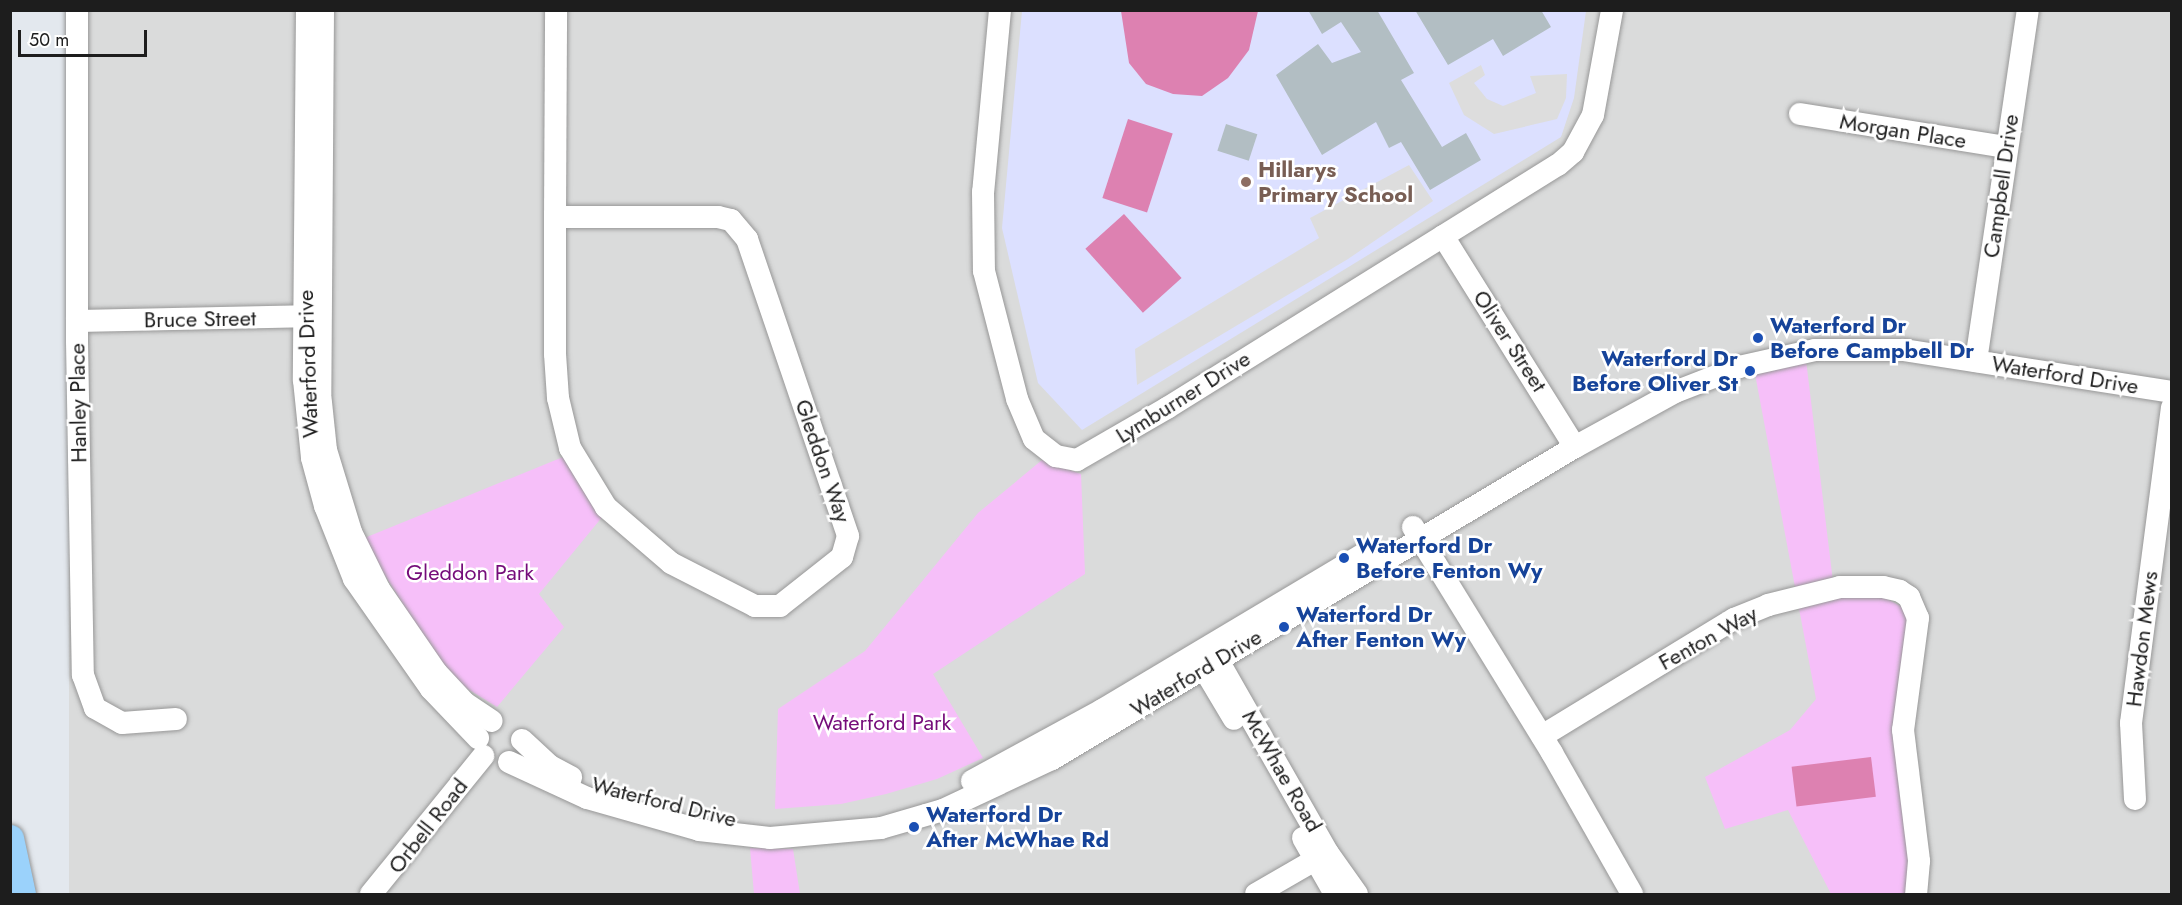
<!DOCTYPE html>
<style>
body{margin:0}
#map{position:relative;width:2182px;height:905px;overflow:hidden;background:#e3e8ee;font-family:Jost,sans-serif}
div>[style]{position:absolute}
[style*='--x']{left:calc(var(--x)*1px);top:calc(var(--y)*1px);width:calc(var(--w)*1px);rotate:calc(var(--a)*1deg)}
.residential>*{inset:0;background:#dadbdb;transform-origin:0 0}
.education>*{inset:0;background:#dce0ff}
.park>*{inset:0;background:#f6bff9}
.pitch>*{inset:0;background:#dd81b1;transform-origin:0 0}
.parking>*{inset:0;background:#ddd}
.building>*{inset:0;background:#b2bec3;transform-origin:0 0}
.roads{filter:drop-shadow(0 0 2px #979797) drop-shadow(0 0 2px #979797)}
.minor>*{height:22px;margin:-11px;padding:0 11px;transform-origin:11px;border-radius:11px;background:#fff}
.major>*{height:27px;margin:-13.5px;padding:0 13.5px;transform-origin:13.5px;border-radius:13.5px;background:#9bd2fb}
.dots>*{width:16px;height:16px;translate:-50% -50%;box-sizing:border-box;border:3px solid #fff;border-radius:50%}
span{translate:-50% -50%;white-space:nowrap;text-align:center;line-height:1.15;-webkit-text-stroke:5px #fff;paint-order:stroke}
.street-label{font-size:22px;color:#1d1d1d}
.education-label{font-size:22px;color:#785e54;font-weight:700}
.left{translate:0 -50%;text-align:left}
.transit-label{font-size:22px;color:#164399;font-weight:700}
.right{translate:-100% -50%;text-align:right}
.park-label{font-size:22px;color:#750c7a}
.frame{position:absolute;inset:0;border:12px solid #1d1d1d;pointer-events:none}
.scale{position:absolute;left:18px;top:30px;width:129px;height:27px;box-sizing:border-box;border:3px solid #1d1d1d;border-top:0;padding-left:8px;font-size:18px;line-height:21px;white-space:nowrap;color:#1d1d1d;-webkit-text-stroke:4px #fff;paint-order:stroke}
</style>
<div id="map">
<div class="residential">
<div style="left:69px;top:11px;width:2102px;height:883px"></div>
</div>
<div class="education">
<div style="clip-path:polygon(1022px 11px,1586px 11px,1574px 98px,1561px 137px,1082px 430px,1038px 383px,1002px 228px)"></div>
</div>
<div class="park">
<div style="clip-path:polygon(1806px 360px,1835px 598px,1872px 591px,1904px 608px,1916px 639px,1894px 733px,1915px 894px,1831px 894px,1788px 810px,1725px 829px,1705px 777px,1790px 730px,1816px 699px,1755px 374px)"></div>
<div style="clip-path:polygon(563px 457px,603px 516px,539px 594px,564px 627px,497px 707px,458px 683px,427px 642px,362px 539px)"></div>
<div style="clip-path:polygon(1042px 460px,1081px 474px,1085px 574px,933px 674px,983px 758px,937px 779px,886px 794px,841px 804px,775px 809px,778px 709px,865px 651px,978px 513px)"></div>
<div style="clip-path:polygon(750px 848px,793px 849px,800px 894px,754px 894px)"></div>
</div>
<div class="pitch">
<div style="clip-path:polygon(1121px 11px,1121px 10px,1258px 11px,1249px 50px,1228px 78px,1202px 96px,1173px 94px,1146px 84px,1129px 63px)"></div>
<div style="left:1128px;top:119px;width:47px;height:83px;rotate:18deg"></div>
<div style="left:1124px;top:214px;width:86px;height:52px;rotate:48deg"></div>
<div style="left:1871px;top:757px;width:40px;height:80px;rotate:83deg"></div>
</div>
<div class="parking">
<div style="clip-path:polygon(1481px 65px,1485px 75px,1474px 83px,1487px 99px,1503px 106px,1536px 93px,1530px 76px,1567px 74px,1566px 98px,1557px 119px,1494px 134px,1464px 115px,1449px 83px)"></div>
<div style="clip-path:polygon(1409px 165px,1433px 201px,1348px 259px,1137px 385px,1135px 349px,1319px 238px,1310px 218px)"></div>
</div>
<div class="building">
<div style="clip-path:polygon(1308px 10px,1377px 10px,1414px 73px,1401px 80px,1442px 147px,1466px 133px,1481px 160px,1430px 190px,1401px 142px,1389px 148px,1376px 122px,1322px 155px,1276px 75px,1318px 44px,1332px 63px,1361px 52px,1341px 22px,1322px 34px)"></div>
<div style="clip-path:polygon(1415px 10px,1541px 10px,1551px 27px,1503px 56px,1493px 39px,1448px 65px)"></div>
<div style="left:1226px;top:124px;width:33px;height:28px;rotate:18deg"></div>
</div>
<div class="roads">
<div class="minor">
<div style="--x:77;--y:10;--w:331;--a:90"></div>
<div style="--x:77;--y:341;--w:334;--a:89"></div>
<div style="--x:83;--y:675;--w:35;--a:70"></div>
<div style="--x:95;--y:708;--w:31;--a:29"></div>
<div style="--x:122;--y:723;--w:54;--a:-4.2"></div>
<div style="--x:307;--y:10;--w:370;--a:90.5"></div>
<div style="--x:304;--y:380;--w:78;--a:84.1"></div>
<div style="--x:312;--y:458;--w:50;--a:74.8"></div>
<div style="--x:325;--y:506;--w:79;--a:68.3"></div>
<div style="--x:354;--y:579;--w:134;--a:55"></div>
<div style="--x:431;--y:689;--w:68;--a:46.2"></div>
<div style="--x:323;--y:10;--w:383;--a:90.4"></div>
<div style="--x:320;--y:393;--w:57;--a:84"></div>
<div style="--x:326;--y:450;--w:86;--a:73"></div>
<div style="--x:351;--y:532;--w:64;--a:63.8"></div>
<div style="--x:379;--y:589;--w:101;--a:55.5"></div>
<div style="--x:436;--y:672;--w:42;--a:46.9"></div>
<div style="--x:465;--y:703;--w:32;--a:34"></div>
<div style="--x:1000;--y:10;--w:183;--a:95.3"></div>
<div style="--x:983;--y:192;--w:79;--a:89.3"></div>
<div style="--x:984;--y:271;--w:132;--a:75.5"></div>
<div style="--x:1017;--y:399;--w:43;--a:67"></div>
<div style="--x:1034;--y:439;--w:28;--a:38"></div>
<div style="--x:1056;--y:456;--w:21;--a:11"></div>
<div style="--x:1077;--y:460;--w:104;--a:-30"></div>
<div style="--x:1167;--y:408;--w:460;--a:-31.9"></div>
<div style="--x:1558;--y:165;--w:20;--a:-41"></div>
<div style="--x:1573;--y:152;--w:42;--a:-61.6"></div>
<div style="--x:1593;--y:115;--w:107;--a:-79.7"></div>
<div style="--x:1800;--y:114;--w:209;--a:9.1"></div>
<div style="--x:555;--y:217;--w:163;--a:0"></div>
<div style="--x:718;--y:217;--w:13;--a:13"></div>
<div style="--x:731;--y:220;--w:25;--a:50"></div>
<div style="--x:747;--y:239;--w:314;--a:71.2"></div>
<div style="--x:848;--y:536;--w:22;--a:106"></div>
<div style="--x:842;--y:557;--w:79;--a:141.7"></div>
<div style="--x:780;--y:606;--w:25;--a:180"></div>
<div style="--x:755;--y:606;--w:94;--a:-152.9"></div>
<div style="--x:671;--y:563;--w:86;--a:-139.3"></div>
<div style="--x:606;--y:507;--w:69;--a:-121.4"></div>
<div style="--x:570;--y:448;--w:51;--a:-103.5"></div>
<div style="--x:558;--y:398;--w:44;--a:-93.9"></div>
<div style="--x:555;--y:354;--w:137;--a:-90"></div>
<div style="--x:555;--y:217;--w:207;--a:-89.7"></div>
<div style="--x:1443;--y:236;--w:249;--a:58"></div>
<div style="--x:77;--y:321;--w:240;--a:-1.2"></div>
<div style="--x:1976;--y:361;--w:355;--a:-81.6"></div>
<div style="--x:1413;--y:527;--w:265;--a:58.4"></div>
<div style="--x:1552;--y:753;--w:162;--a:60.4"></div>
<div style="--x:1212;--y:650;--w:234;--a:60.3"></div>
<div style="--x:1328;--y:853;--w:50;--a:54.7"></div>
<div style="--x:1197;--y:657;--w:72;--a:59.2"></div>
<div style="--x:1542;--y:736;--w:225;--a:-31.4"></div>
<div style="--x:1734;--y:619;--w:37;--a:-22"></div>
<div style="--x:1768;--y:605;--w:74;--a:-14"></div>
<div style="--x:1840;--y:587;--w:43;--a:0"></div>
<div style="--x:1883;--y:587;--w:17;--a:13"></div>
<div style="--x:1900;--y:591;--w:11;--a:34"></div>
<div style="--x:1909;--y:597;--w:23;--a:67"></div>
<div style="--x:1918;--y:618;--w:113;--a:97.6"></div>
<div style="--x:1903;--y:730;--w:132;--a:83"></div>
<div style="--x:1919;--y:861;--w:33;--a:95"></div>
<div style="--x:522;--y:740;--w:38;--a:43"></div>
<div style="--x:550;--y:766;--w:24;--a:28"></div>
<div style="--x:509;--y:762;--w:86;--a:24.8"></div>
<div style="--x:587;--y:798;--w:116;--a:15.9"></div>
<div style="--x:699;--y:830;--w:71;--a:6.4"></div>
<div style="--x:770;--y:838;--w:111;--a:-5.1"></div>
<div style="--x:881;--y:828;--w:65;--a:-16.2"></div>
<div style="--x:943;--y:810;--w:120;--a:-25.1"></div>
<div style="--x:1052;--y:759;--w:609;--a:-30.82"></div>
<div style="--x:1575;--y:447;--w:114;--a:-28.8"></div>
<div style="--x:1675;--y:392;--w:69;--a:-21.3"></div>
<div style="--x:1739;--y:367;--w:78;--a:-12.6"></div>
<div style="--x:1815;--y:350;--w:89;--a:0"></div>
<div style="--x:1904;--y:350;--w:271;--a:8.9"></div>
<div style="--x:972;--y:781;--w:148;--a:-28.6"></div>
<div style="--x:1102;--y:710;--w:305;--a:-30.8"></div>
<div style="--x:2135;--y:799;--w:76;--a:-93"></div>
<div style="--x:2131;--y:723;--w:318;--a:-82.6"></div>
<div style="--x:1303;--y:838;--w:64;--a:60.3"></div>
<div style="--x:371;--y:894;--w:178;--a:-50.9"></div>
<div style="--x:1256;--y:894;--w:82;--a:-30"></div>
</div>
<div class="major">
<div style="--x:10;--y:838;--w:57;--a:77.9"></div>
</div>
</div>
<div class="dots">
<div style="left:1246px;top:182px;background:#8d6e63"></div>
<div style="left:1758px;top:338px;background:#1a4fb4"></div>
<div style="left:1750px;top:371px;background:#1a4fb4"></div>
<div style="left:1344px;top:558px;background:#1a4fb4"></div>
<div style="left:1284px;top:627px;background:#1a4fb4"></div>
<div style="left:914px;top:827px;background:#1a4fb4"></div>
</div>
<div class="street-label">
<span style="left:1903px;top:131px;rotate:9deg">Morgan Place</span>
<span style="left:2001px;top:186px;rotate:-82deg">Campbell Drive</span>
<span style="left:200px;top:319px;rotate:-1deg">Bruce Street</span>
<span style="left:1510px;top:341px;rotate:57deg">Oliver Street</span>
<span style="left:308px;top:364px;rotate:-92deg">Waterford Drive</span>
<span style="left:2065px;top:375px;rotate:9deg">Waterford Drive</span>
<span style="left:1183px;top:397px;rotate:-32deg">Lymburner Drive</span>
<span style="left:78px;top:403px;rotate:-91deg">Hanley Place</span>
<span style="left:823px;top:461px;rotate:71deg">Gleddon Way</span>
<span style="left:1708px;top:638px;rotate:-29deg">Fenton Way</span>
<span style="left:2142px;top:639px;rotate:-83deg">Hawdon Mews</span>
<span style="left:1196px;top:673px;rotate:-31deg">Waterford Drive</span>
<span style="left:1282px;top:771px;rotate:60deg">McWhae Road</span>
<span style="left:664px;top:802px;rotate:14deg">Waterford Drive</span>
<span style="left:428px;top:826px;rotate:-52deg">Orbell Road</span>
</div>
<div class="education-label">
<span class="left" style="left:1258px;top:182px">Hillarys<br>Primary School</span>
</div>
<div class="transit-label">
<span class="left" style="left:1770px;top:338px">Waterford Dr<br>Before Campbell Dr</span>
<span class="right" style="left:1738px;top:371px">Waterford Dr<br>Before Oliver St</span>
<span class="left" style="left:1356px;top:558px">Waterford Dr<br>Before Fenton Wy</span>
<span class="left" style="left:1296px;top:627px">Waterford Dr<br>After Fenton Wy</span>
<span class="left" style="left:926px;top:827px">Waterford Dr<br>After McWhae Rd</span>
</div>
<div class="park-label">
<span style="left:470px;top:573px">Gleddon Park</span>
<span style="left:882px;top:723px">Waterford Park</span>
</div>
<div class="frame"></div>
<div class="scale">50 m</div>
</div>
